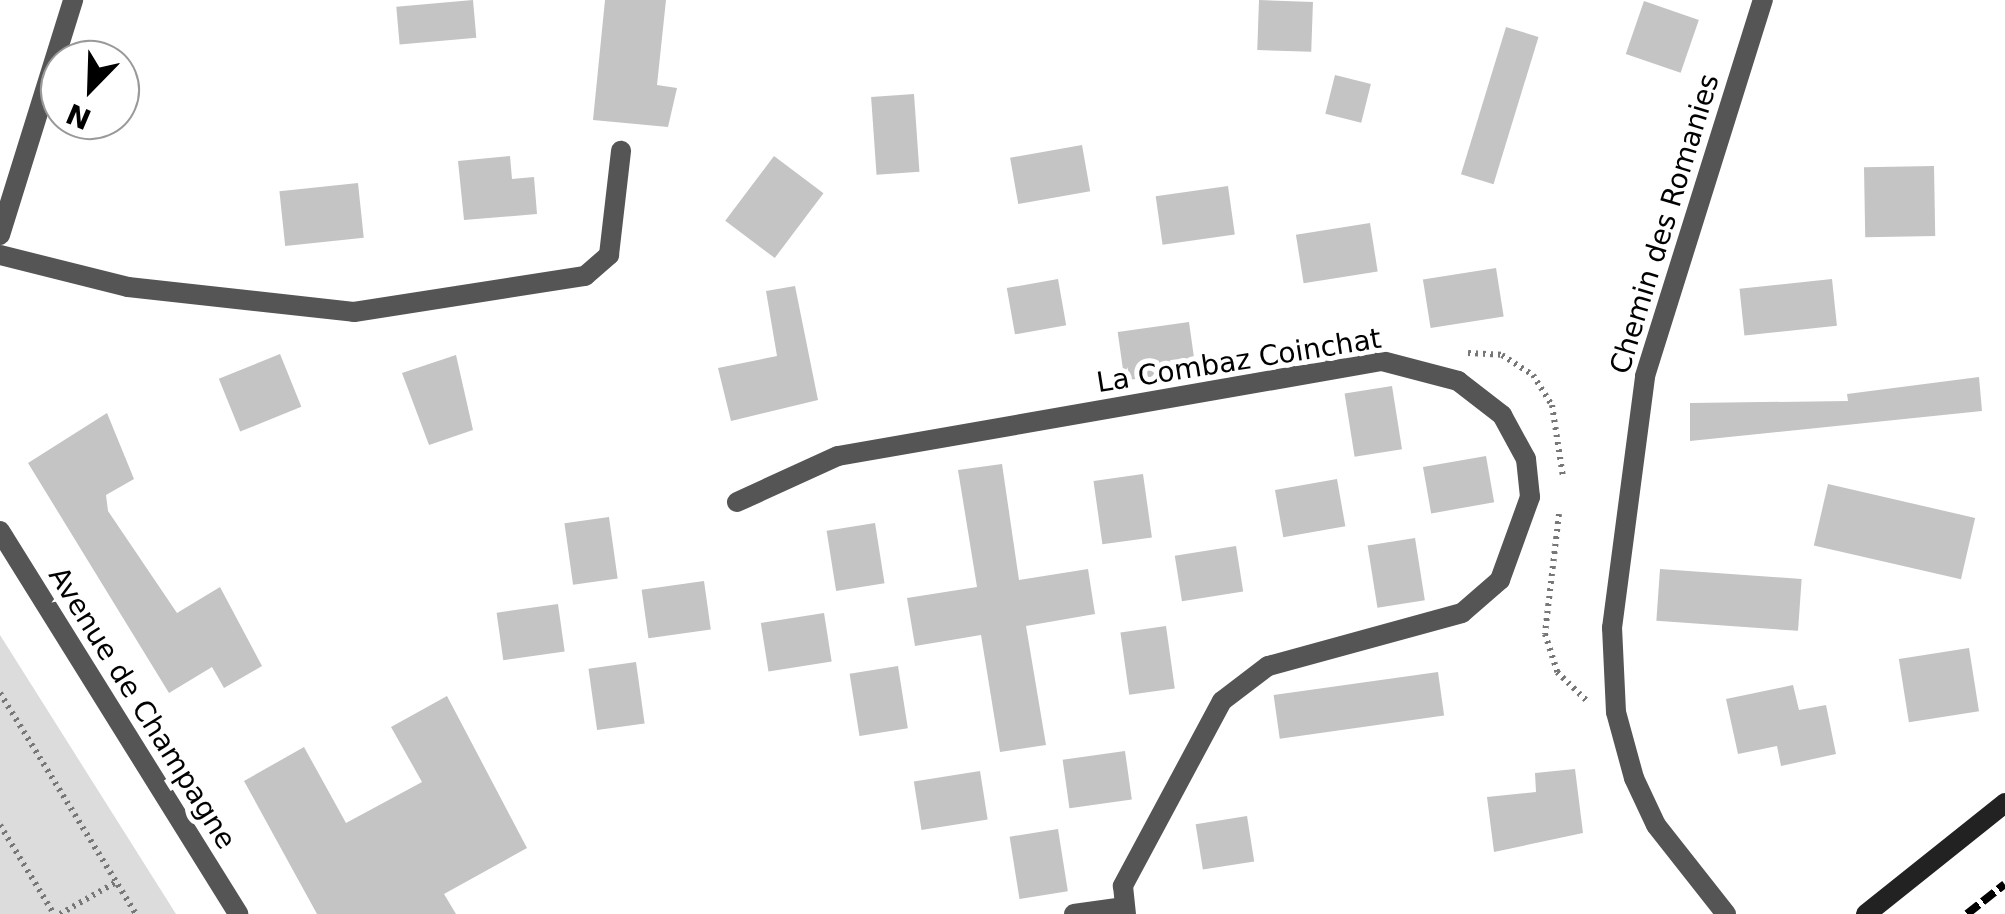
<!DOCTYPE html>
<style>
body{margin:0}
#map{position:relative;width:2005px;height:914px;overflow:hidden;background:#fff;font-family:"DejaVu Sans",sans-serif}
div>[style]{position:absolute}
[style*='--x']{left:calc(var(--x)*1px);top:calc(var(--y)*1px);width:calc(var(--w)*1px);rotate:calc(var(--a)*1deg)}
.green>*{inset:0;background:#dcdcdc}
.building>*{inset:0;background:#c4c4c4;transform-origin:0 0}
.path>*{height:6px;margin-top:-3px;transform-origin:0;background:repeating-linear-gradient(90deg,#777 0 2.5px,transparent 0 7.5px)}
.lane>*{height:20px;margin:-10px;padding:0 10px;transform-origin:10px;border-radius:10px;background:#555}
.street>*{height:20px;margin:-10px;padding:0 10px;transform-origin:10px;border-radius:10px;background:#555}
.secondary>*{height:20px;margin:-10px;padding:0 10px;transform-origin:10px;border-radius:10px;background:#222}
.rail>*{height:8px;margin-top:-4px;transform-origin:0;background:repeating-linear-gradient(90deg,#000 0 15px,transparent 0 20px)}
span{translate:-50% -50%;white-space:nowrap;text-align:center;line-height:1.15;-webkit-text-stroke:10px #fff;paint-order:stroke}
.street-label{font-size:28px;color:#000}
.north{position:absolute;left:40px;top:40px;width:100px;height:100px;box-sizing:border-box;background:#fff;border:2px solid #999;border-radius:50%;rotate:203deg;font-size:28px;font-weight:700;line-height:40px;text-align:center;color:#000}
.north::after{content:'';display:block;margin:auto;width:35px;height:45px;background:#000;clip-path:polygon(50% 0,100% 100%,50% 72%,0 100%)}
</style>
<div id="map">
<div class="green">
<div style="clip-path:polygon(0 635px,176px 914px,0 914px)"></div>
</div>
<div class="building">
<div style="left:473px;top:0;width:38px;height:77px;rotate:85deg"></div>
<div style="clip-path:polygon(605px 0,666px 0,657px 85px,677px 88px,668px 127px,593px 120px)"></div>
<div style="left:1259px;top:0;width:54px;height:50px;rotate:2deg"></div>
<div style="left:1644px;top:1px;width:58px;height:56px;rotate:19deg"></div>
<div style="left:1506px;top:27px;width:34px;height:154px;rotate:17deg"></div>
<div style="left:1335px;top:75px;width:37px;height:40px;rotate:14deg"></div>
<div style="left:914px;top:94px;width:78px;height:43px;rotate:86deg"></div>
<div style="left:1082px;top:145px;width:47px;height:73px;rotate:80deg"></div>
<div style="clip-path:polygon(510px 156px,512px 179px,534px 177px,537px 214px,464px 220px,458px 161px)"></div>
<div style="left:774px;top:156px;width:62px;height:81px;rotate:37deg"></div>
<div style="left:1934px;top:166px;width:70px;height:70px;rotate:89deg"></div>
<div style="left:358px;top:183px;width:55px;height:79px;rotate:84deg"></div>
<div style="left:1228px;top:186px;width:49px;height:73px;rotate:82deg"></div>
<div style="left:1370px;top:223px;width:49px;height:75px;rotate:81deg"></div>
<div style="left:1496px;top:268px;width:49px;height:74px;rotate:81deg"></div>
<div style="left:1058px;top:279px;width:47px;height:52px;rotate:80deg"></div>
<div style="left:1832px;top:279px;width:47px;height:93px;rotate:84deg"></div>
<div style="clip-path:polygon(795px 286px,818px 400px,731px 421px,718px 368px,777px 356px,766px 291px)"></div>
<div style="left:1189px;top:322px;width:49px;height:72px;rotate:82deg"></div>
<div style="left:280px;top:354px;width:57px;height:66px;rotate:68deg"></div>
<div style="clip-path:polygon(456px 355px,473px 430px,429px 445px,402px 373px)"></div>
<div style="clip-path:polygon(1979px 377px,1982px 411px,1690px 441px,1690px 403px,1848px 401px,1847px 394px)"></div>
<div style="left:1392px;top:386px;width:64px;height:48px;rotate:81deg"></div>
<div style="clip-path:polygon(107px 413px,134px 479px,106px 495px,108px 511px,177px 613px,220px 587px,262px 666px,224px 688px,212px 667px,169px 693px,28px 463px)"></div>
<div style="left:1486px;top:456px;width:47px;height:64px;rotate:80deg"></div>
<div style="clip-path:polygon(1002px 464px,1019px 580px,1088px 569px,1095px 614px,1026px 626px,1046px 745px,1000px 752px,981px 635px,915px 646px,907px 598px,977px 587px,958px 470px)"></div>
<div style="left:1143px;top:474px;width:64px;height:50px;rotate:82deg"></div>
<div style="left:1337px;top:479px;width:48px;height:63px;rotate:80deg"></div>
<div style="left:1828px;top:484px;width:151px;height:63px;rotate:13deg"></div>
<div style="left:609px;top:517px;width:62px;height:45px;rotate:82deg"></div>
<div style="left:875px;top:523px;width:61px;height:49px;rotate:81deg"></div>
<div style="left:1415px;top:538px;width:63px;height:48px;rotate:81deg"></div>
<div style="left:1236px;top:546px;width:46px;height:62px;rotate:81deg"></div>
<div style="left:1660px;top:569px;width:142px;height:52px;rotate:4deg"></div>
<div style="left:704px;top:581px;width:49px;height:63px;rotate:82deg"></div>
<div style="left:558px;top:604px;width:48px;height:62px;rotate:82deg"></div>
<div style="left:824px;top:613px;width:49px;height:64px;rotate:81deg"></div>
<div style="left:1166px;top:626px;width:63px;height:46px;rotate:82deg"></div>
<div style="left:1969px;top:648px;width:64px;height:71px;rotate:81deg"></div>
<div style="left:636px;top:662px;width:62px;height:48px;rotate:82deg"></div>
<div style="left:898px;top:666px;width:63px;height:49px;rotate:81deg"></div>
<div style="left:1438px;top:672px;width:44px;height:166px;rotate:82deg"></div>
<div style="clip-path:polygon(1793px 685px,1799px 710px,1826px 705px,1836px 754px,1781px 766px,1777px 746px,1738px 754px,1726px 699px)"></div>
<div style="clip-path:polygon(447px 696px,527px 848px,444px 894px,456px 914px,317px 914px,244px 781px,304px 747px,346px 823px,422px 782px,391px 727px)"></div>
<div style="left:1125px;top:751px;width:49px;height:63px;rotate:82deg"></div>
<div style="clip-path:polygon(1575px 769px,1583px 833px,1494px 852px,1487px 797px,1536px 792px,1535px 773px)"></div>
<div style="left:980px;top:771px;width:49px;height:67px;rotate:81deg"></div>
<div style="left:1247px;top:816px;width:46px;height:52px;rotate:81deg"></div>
<div style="left:1058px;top:829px;width:63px;height:49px;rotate:81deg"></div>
</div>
<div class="path">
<div style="--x:1468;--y:353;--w:34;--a:3"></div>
<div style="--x:1502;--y:355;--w:37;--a:33"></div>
<div style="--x:1533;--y:375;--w:36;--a:58"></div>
<div style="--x:1552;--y:405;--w:73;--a:81.3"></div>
<div style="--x:1559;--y:514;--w:121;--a:96.7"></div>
<div style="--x:1545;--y:634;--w:40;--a:72"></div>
<div style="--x:1557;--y:672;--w:42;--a:44"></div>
<div style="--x:0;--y:693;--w:259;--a:58.4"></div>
<div style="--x:0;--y:825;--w:104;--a:58.8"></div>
<div style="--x:60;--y:914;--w:64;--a:-29.7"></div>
</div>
<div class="lane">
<div style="--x:0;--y:255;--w:132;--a:14"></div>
<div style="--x:128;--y:287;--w:227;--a:6.3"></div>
<div style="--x:354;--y:312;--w:234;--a:-8.9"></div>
<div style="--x:585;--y:276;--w:32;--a:-41"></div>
<div style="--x:609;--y:255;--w:105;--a:-83.4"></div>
</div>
<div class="street">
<div style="--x:0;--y:235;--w:246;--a:-72.7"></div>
<div style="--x:737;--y:502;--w:111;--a:-24.5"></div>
<div style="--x:838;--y:456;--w:552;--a:-9.91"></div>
<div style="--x:1382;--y:361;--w:79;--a:14.7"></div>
<div style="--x:1458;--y:381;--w:56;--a:37.7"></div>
<div style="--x:1502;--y:415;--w:50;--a:61.4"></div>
<div style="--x:1526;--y:459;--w:38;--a:84"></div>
<div style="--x:1530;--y:497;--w:88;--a:109.9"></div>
<div style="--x:1500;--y:580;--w:50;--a:139"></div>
<div style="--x:1462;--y:613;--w:201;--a:164.7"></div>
<div style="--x:1268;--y:666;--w:58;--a:142.7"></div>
<div style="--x:1222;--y:701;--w:210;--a:118.2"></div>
<div style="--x:1123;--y:886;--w:28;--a:84"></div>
<div style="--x:0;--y:531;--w:451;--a:58.1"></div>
<div style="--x:1074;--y:914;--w:49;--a:-8.1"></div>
<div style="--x:1726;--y:914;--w:113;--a:-128.2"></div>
<div style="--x:1656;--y:825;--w:52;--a:-115.1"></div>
<div style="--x:1634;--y:778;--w:68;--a:-105.3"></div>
<div style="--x:1616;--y:712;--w:84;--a:-92.7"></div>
<div style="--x:1612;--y:628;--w:254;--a:-82.5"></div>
<div style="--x:1645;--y:376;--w:394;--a:-72.6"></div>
</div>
<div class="secondary">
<div style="--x:1866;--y:914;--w:178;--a:-38.6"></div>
</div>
<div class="rail">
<div style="--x:1967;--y:914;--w:48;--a:-38.3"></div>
</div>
<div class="street-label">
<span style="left:1665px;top:224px;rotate:-73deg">Chemin des Romanies</span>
<span style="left:1239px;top:361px;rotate:-9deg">La Combaz Coinchat</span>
<span style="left:142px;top:708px;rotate:58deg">Avenue de Champagne</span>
</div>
<div class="north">N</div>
</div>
